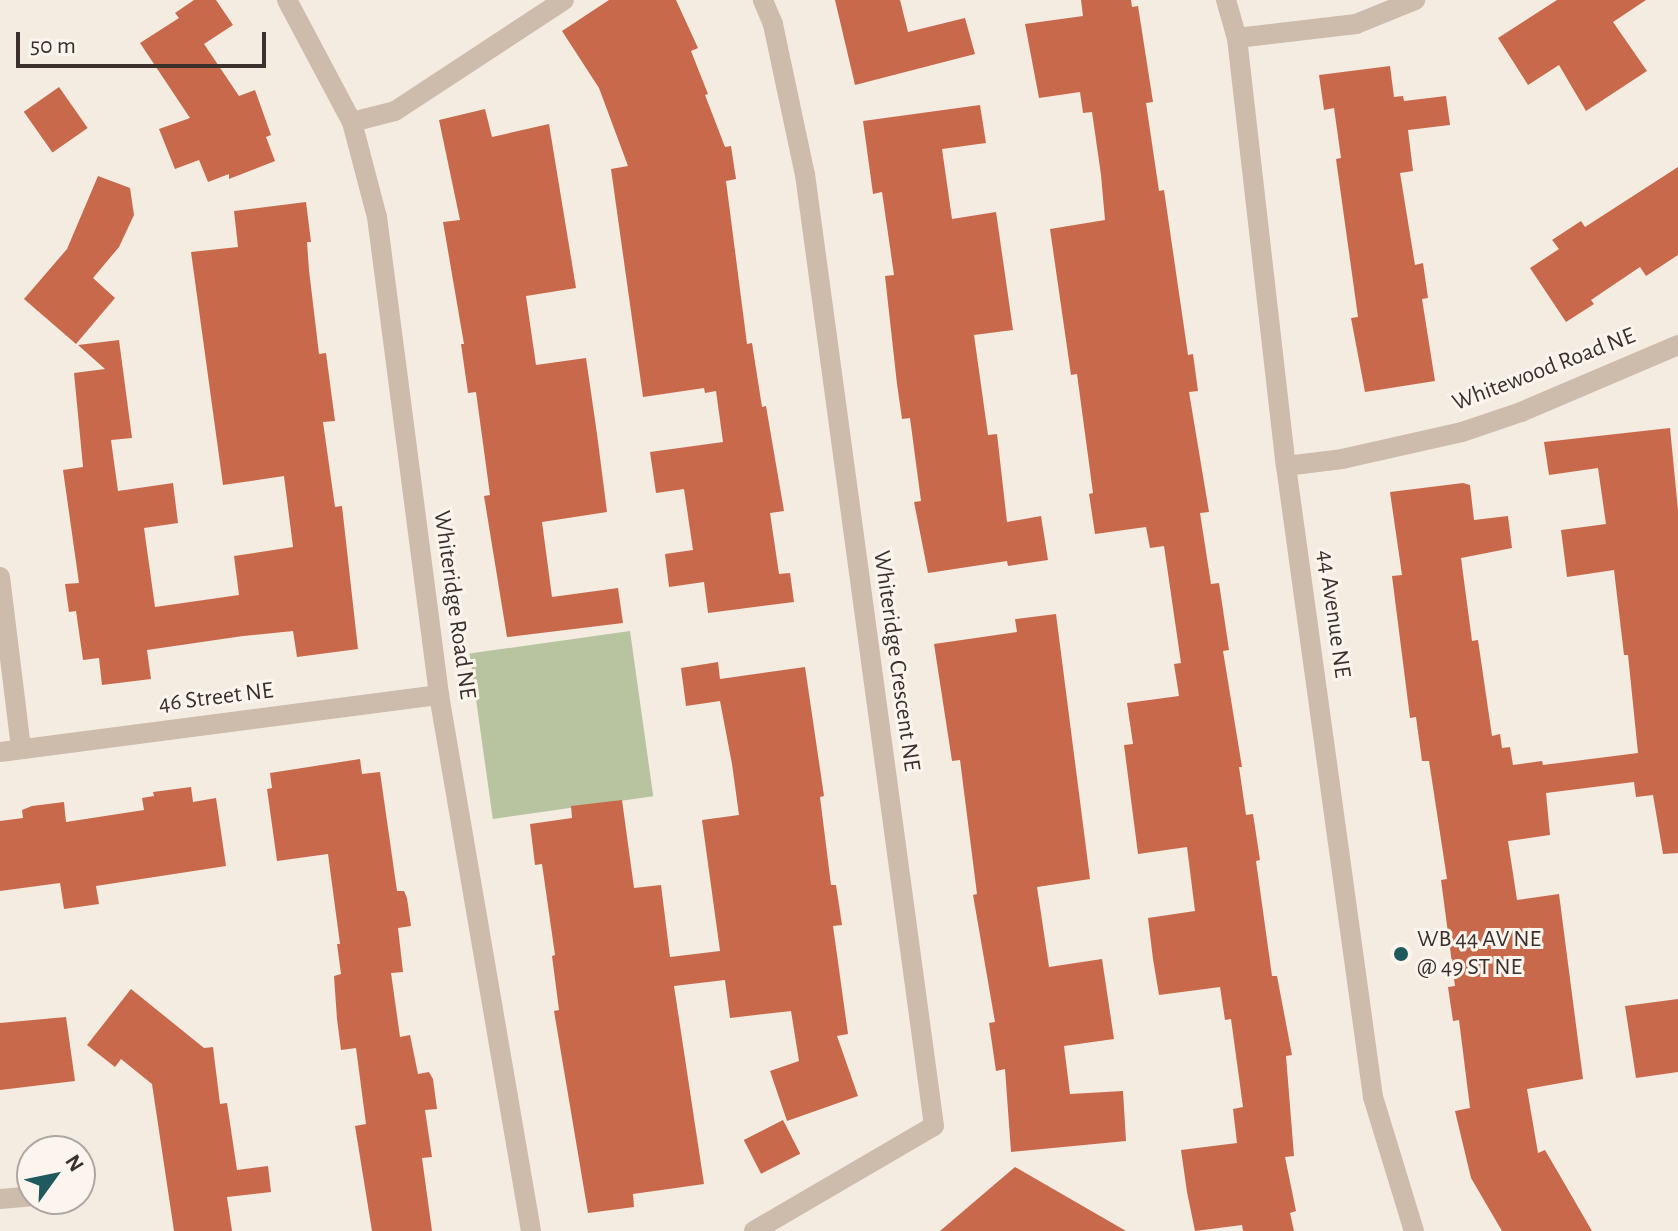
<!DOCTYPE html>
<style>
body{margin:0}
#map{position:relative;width:1678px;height:1231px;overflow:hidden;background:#f4ebe1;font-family:"Alegreya Sans",sans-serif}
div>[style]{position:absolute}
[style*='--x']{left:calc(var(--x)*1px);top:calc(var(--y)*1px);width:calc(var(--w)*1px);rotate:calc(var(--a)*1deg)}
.green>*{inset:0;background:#b8c4a0;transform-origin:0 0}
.building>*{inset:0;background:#c8694b;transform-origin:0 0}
.minor>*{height:20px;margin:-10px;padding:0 10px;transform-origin:10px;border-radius:10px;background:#cdbbac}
.dots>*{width:22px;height:22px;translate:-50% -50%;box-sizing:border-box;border:4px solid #fbf5ee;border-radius:50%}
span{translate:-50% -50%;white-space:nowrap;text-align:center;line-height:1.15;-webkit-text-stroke:6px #fbf5ee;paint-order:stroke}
.street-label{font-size:24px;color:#3b302b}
.poi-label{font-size:24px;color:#3b302b}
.left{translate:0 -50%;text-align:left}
.north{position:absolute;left:16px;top:1135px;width:80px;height:80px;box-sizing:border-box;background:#fbf5ee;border:2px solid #aea6a0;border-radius:50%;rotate:57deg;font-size:22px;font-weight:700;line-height:32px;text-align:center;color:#3b302b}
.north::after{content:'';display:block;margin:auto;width:28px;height:36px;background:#1f5a5e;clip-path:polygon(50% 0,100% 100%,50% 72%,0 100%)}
.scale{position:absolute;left:16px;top:32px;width:250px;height:36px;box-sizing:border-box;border:4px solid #3b302b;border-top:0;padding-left:10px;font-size:24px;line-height:28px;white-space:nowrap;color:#3b302b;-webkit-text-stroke:6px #fbf5ee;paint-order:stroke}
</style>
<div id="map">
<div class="green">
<div style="left:630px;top:631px;width:167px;height:162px;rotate:82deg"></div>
</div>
<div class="building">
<div style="clip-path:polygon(194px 0,216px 0,233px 25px,204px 44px,239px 96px,255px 90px,271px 135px,266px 137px,275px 161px,229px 179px,229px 174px,208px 182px,199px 160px,175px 169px,159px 129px,190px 118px,140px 43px,179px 18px,175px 13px)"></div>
<div style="clip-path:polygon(609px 0,676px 0,698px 48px,691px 51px,708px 94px,705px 95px,725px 147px,731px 146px,736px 179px,726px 181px,747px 344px,752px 343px,762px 407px,766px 406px,784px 511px,770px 513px,779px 574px,790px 573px,794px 602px,708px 613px,704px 582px,669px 587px,665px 554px,693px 550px,684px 489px,656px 493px,650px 452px,723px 442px,716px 391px,705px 393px,704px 388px,643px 397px,611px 169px,628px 166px,599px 88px,562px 31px)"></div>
<div style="clip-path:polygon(835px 0,900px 0,908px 32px,965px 18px,975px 54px,855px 85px)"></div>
<div style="clip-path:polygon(1081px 0,1131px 0,1132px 7px,1138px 6px,1153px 102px,1146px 103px,1159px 191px,1164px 190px,1188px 355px,1193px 354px,1198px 391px,1189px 392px,1209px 512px,1200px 513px,1211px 584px,1219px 583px,1229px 650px,1223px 651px,1242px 767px,1239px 767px,1246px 815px,1253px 814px,1260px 860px,1256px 861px,1272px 976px,1277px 976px,1292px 1055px,1286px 1056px,1294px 1156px,1285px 1157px,1296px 1211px,1290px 1213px,1294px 1231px,1243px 1231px,1242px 1225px,1195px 1231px,1187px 1192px,1181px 1150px,1237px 1143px,1233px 1109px,1243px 1107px,1231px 1019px,1225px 1020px,1220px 987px,1159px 995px,1153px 959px,1148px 918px,1195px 911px,1187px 847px,1138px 854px,1124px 745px,1133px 744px,1127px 703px,1179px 696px,1174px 664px,1181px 663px,1164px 546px,1150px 548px,1146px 527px,1095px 534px,1089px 494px,1093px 493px,1077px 374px,1071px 375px,1050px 229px,1105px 220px,1101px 175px,1092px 112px,1083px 113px,1080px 92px,1039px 98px,1025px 24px,1083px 16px)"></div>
<div style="clip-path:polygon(1557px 0,1646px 0,1613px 22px,1647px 71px,1586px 111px,1559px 65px,1528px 85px,1498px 38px)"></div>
<div style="clip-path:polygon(1390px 66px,1394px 97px,1403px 96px,1404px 101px,1446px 96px,1450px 125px,1408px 130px,1413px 171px,1400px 173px,1415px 265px,1423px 263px,1428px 298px,1422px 299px,1435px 381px,1365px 392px,1351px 318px,1358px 317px,1336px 159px,1341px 158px,1334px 108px,1324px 110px,1319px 75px)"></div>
<div style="left:59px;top:87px;width:50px;height:43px;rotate:55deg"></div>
<div style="clip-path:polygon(980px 105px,986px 143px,942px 149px,952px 219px,996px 212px,1013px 330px,974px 335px,988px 435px,997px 434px,1007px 522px,1041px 516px,1048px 560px,1008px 566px,1007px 561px,928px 573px,914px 502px,921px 501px,910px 418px,902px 419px,897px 384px,885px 276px,894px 275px,882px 192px,873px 194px,863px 121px)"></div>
<div style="clip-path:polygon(485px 109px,492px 137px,549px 124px,576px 288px,526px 296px,536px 365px,586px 358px,597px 434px,607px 512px,542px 522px,552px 597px,618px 588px,623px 623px,507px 637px,484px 496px,490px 495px,476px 392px,468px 393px,461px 344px,464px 344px,443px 222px,460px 220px,439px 120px)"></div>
<div style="clip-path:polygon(1678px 167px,1678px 255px,1646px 276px,1640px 267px,1591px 300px,1594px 304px,1566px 322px,1530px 268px,1559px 249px,1552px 240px,1581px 221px,1585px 227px)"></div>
<div style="clip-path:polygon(98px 176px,130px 188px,134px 215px,119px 247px,93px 278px,115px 298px,76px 344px,24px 299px,67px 249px)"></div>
<div style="clip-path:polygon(306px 202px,311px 242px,307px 242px,309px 270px,319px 354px,326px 353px,335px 421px,323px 422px,335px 507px,342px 506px,358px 649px,297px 657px,293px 631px,243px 636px,147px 650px,151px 679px,102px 685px,99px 658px,83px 660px,76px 611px,69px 612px,65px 584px,79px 583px,63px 470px,83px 467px,74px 373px,105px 369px,78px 345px,119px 340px,132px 438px,111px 440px,118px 491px,173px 483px,178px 523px,144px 528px,155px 607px,239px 595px,234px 556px,293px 547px,284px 476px,223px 485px,191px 252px,238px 247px,234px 211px)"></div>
<div style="clip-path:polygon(1670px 428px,1678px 510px,1678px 853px,1663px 854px,1653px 795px,1636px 797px,1634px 782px,1546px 793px,1550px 835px,1508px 841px,1517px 900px,1559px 894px,1583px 1079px,1527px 1089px,1538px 1153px,1545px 1150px,1592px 1231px,1502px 1231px,1471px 1178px,1455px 1111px,1470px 1108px,1459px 1020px,1453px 1021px,1448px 987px,1455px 986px,1441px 880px,1447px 879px,1429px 761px,1422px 761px,1416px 717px,1410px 718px,1392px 576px,1402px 575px,1390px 492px,1463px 483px,1470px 485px,1474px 520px,1508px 516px,1512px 548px,1461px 558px,1472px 641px,1478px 640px,1492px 736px,1500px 734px,1502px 748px,1510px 747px,1513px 765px,1542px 761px,1543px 765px,1638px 753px,1628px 655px,1624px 655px,1614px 570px,1567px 577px,1561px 530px,1606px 524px,1598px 468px,1549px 475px,1544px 442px)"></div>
<div style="clip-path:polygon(1056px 614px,1090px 879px,1037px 887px,1049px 967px,1102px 959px,1114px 1039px,1064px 1046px,1070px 1094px,1123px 1091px,1126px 1141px,1011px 1152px,1005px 1069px,996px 1071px,989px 1023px,995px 1022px,973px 895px,977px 894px,960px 760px,952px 761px,934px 644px,1017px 632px,1015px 619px)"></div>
<div style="clip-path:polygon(718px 662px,720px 679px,805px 667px,824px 796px,820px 797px,831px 885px,836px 885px,842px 925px,833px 926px,848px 1034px,837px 1036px,858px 1096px,787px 1121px,770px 1071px,799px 1061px,791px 1011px,730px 1018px,725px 980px,674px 986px,704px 1184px,633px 1194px,634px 1207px,588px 1213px,554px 1011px,559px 1010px,552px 956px,555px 955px,542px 864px,535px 865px,530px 824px,572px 818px,571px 806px,622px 800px,634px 888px,661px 885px,670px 957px,720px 951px,702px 820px,739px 815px,732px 764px,720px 701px,686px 706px,681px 668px)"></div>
<div style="clip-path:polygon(360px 759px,362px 774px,380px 772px,397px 891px,404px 891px,407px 898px,411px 926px,398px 928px,403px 972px,391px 973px,400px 1037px,410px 1035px,418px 1074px,429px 1072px,433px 1079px,437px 1109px,425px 1110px,432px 1157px,422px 1158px,432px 1231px,372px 1231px,355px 1126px,366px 1124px,356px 1048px,341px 1050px,337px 1019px,334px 976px,341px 974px,337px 944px,340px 944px,328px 854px,277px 861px,267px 789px,272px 788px,270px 773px)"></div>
<div style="clip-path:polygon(191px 787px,193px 802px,216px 798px,226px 866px,96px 886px,99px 904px,64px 909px,60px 883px,0 891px,0 821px,23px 818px,22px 810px,32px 806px,64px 802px,66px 822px,144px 810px,142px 798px,154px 796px,153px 792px)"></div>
<div style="clip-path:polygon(131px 989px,204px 1048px,213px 1047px,220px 1104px,227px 1103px,237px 1170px,268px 1166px,271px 1192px,227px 1197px,232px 1231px,174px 1231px,152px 1084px,121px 1059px,115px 1067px,87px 1045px)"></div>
<div style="clip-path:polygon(1678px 999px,1678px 1072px,1636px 1078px,1625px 1006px)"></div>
<div style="clip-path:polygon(66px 1017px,75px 1081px,0 1090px,0 1023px)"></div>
<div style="left:783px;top:1120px;width:38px;height:44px;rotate:63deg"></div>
<div style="clip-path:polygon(1015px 1167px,1126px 1231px,940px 1231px)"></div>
</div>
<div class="minor">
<div style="--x:287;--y:0;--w:138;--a:62"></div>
<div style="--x:352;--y:122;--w:98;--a:75.3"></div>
<div style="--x:377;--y:217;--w:482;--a:82.6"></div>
<div style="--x:439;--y:695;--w:544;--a:80.26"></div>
<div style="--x:1226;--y:0;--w:40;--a:74"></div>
<div style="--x:1237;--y:38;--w:431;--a:83.5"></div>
<div style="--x:1286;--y:466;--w:637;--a:82.15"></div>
<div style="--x:1373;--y:1097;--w:140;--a:73"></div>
<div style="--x:1237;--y:38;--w:120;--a:-6.7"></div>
<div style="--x:1356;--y:24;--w:64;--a:-22.1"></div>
<div style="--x:352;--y:122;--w:44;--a:-14.3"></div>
<div style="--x:395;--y:111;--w:202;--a:-33.3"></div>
<div style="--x:1286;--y:466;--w:56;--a:-7.1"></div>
<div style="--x:1342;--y:459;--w:123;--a:-12.7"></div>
<div style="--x:1462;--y:432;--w:62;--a:-18.7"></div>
<div style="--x:1521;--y:412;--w:171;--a:-23.1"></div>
<div style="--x:0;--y:577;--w:173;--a:83"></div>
<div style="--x:0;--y:752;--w:443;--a:-7.4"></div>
<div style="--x:0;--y:1199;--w:32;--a:-5"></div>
<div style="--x:754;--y:1231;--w:208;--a:-30.3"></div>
<div style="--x:934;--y:1126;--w:960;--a:-97.72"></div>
<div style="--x:805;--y:175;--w:154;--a:-102"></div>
<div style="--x:773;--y:24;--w:26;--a:-113"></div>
</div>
<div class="dots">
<div style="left:1401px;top:954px;background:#1f5a5e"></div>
</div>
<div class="street-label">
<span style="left:1544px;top:370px;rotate:-21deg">Whitewood Road NE</span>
<span style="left:454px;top:605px;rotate:82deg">Whiteridge Road NE</span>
<span style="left:1333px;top:614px;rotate:82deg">44 Avenue NE</span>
<span style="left:896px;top:661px;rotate:82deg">Whiteridge Crescent NE</span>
<span style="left:216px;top:698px;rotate:-7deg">46 Street NE</span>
</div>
<div class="poi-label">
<span class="left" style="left:1417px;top:954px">WB 44 AV NE<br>@ 49 ST NE</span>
</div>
<div class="north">N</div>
<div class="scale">50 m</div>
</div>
